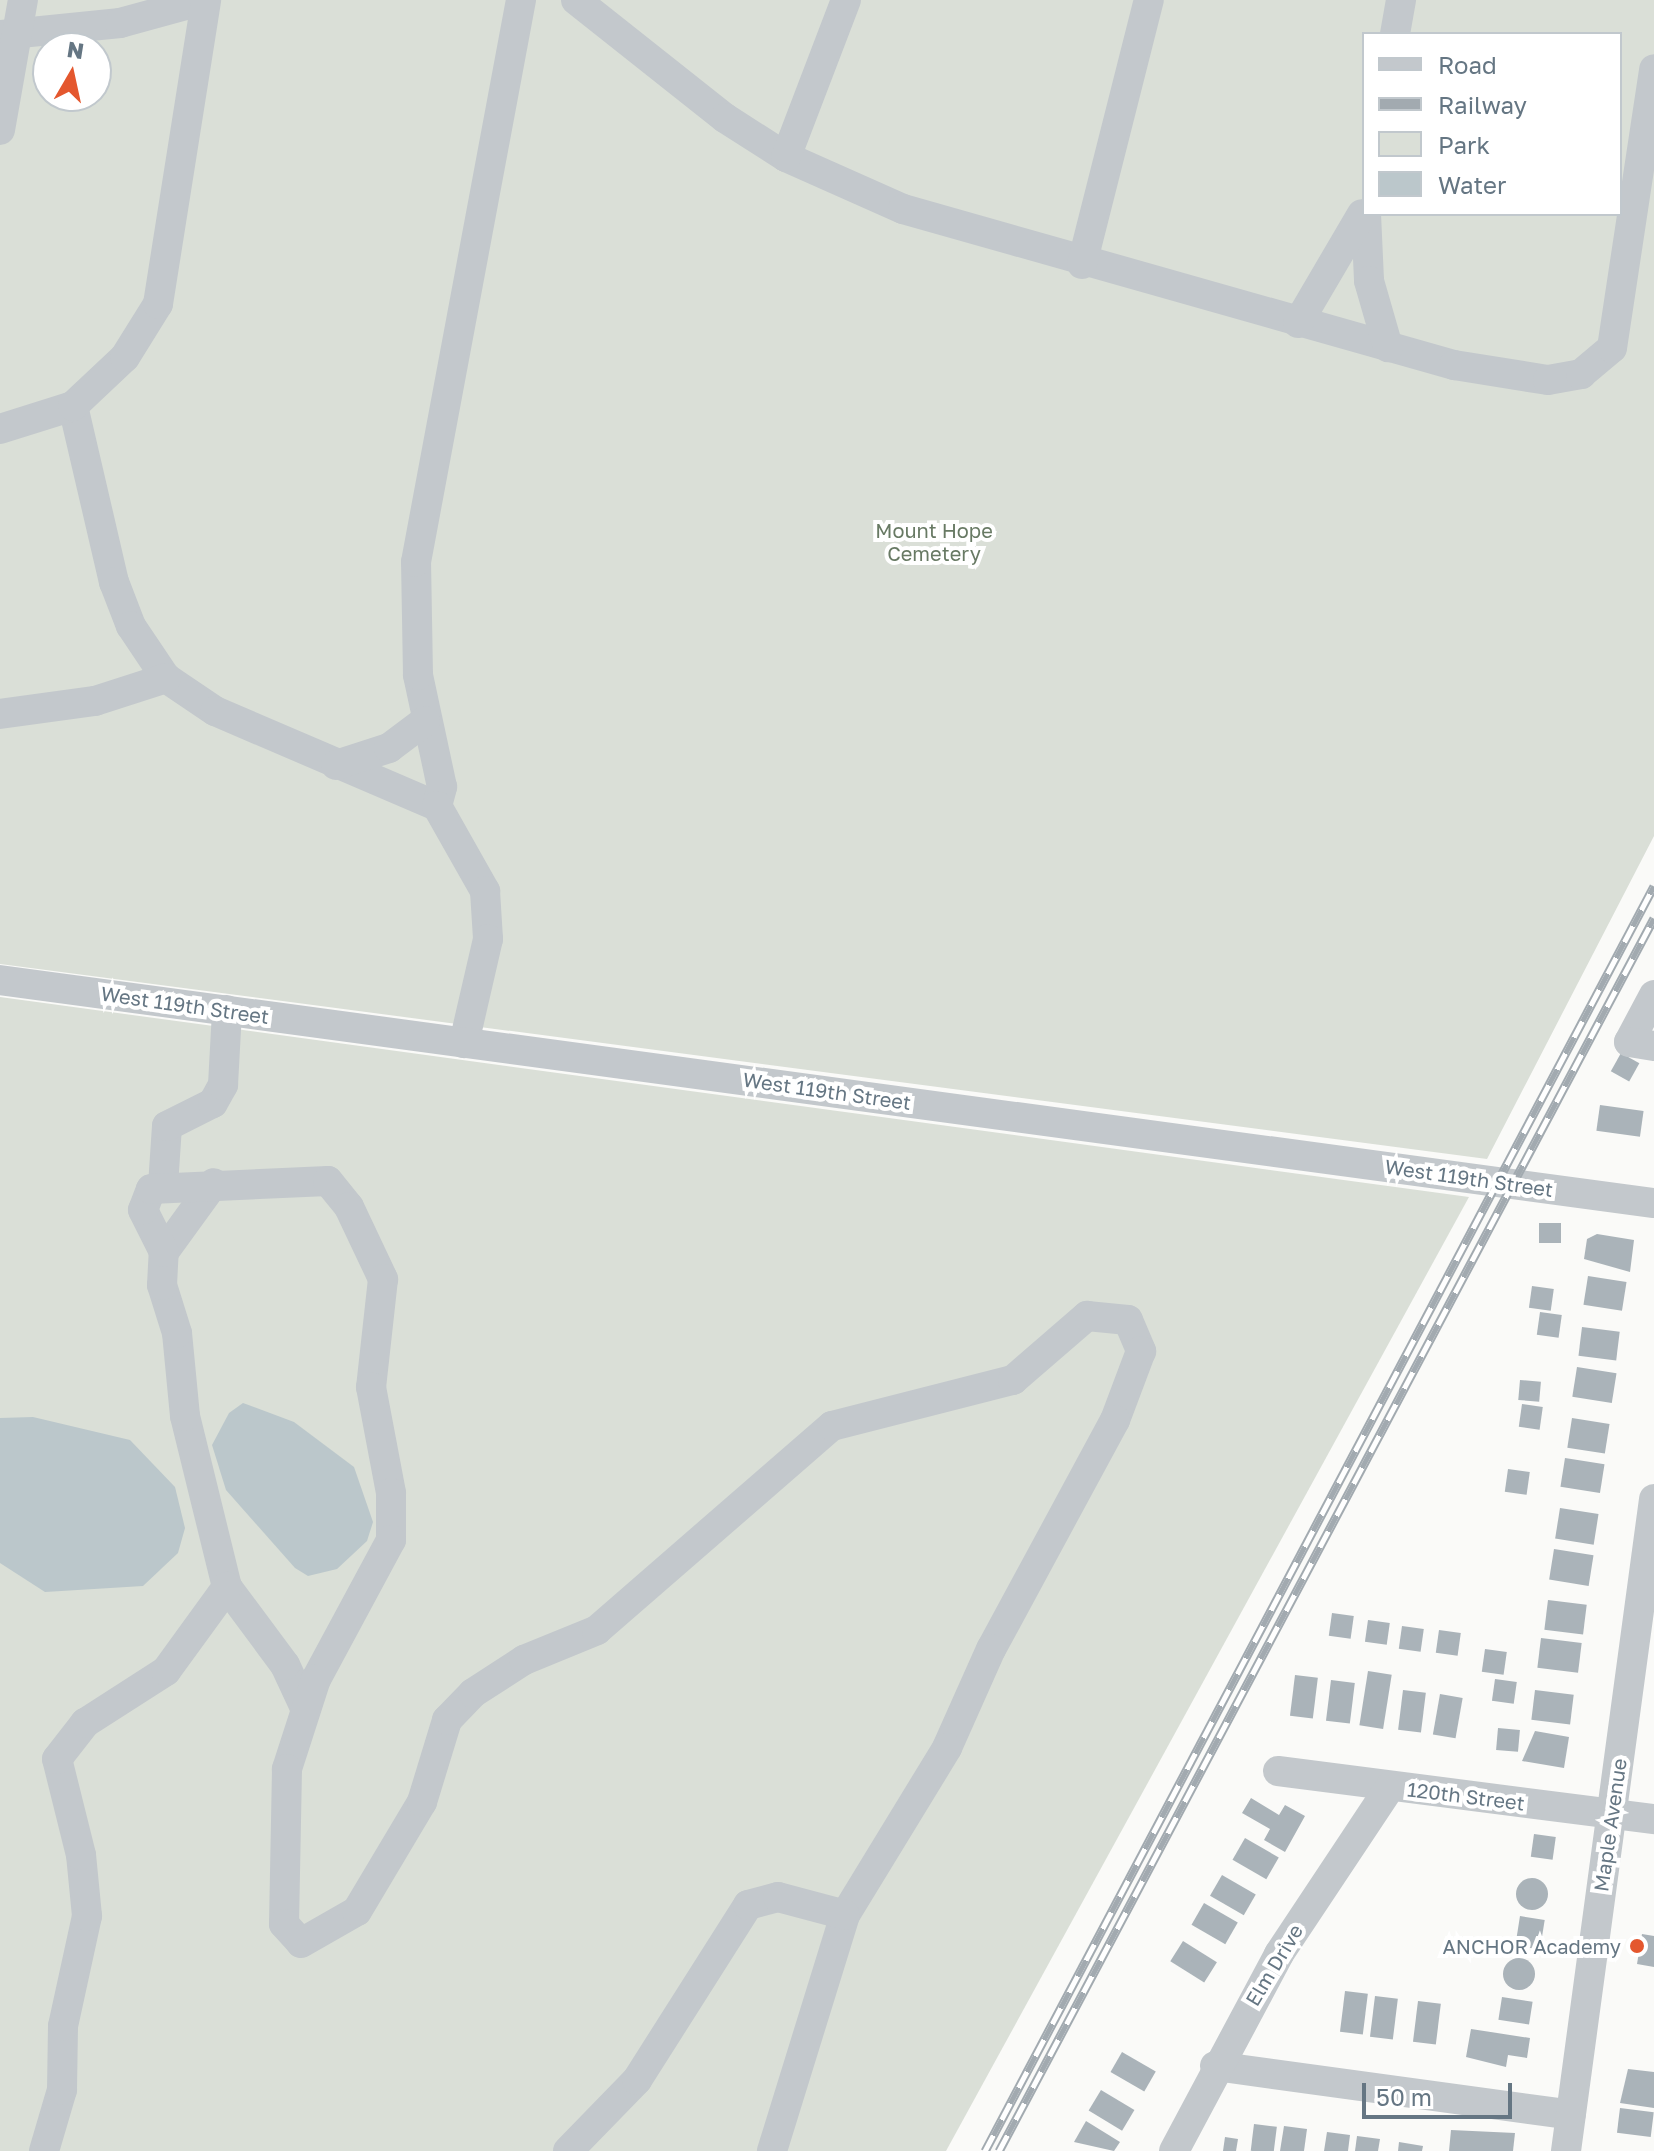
<!DOCTYPE html>
<style>
body{margin:0}
#map{position:relative;width:1654px;height:2151px;overflow:hidden;background:#fafaf8;font-family:"Golos Text",sans-serif}
div>[style]{position:absolute}
[style*='--x']{left:calc(var(--x)*1px);top:calc(var(--y)*1px);width:calc(var(--w)*1px);rotate:calc(var(--a)*1deg)}
.green>*{inset:0;background:#dadfd7}
.water>*{inset:0;background:#bbc7cb}
.building>*{inset:0;background:#aab3b9;transform-origin:0 0}
.round{border-radius:50%}
.minor>*{height:30px;margin:-15px;padding:0 15px;transform-origin:15px;border-radius:15px;background:#c3c8cc}
.rail>*{height:9px;margin-top:-4.5px;transform-origin:0;background:repeating-linear-gradient(90deg,#fff 0 18px,#a2aab0 0 36px);box-sizing:border-box;border-block:2px solid #a2aab0}
.dots>*{width:22px;height:22px;translate:-50% -50%;box-sizing:border-box;border:4px solid #fff;border-radius:50%}
span{translate:-50% -50%;white-space:nowrap;text-align:center;line-height:1.15;-webkit-text-stroke:8px #fff;paint-order:stroke}
.park-label{font-size:20px;color:#687a64}
.street-label{font-size:20px;color:#657683}
.poi-label{font-size:20px;color:#657683}
.right{translate:-100% -50%;text-align:right}
.legend{position:absolute;left:1362px;top:32px;width:260px;height:184px;box-sizing:border-box;background:#fff;border:2px solid #c1c8cd;margin:0;padding:10px 14px;list-style:none;font-size:24px;color:#657683}
.legend li{display:flex;align-items:center;gap:16px;height:40px}
.legend b{width:40px;border:2px solid #c1c8cd}
.north{position:absolute;left:32px;top:32px;width:80px;height:80px;box-sizing:border-box;background:#fff;border:2px solid #c1c8cd;border-radius:50%;rotate:9deg;font-size:22px;font-weight:700;line-height:32px;text-align:center;color:#657683}
.north::after{content:'';display:block;margin:auto;width:28px;height:36px;background:#e4572e;clip-path:polygon(50% 0,100% 100%,50% 72%,0 100%)}
.scale{position:absolute;left:1362px;top:2083px;width:150px;height:36px;box-sizing:border-box;border:4px solid #657683;border-top:0;padding-left:10px;font-size:24px;line-height:28px;white-space:nowrap;color:#657683;-webkit-text-stroke:6px #fff;paint-order:stroke}
</style>
<div id="map">
<div class="green">
<div style="clip-path:polygon(evenodd,0 0,1654px 0,1654px 836px,1487px 1159px,0 964px,0 0,1364px 34px,1620px 34px,1620px 214px,1364px 214px,1364px 34px,0 0,48px 48px,96px 48px,96px 96px,48px 96px,48px 48px)"></div>
<div style="clip-path:polygon(0 997px,1469px 1197px,946px 2151px,0 2151px)"></div>
</div>
<div class="water">
<div style="clip-path:polygon(243px 1403px,294px 1422px,354px 1467px,373px 1522px,367px 1541px,337px 1569px,308px 1576px,295px 1568px,226px 1490px,212px 1445px,229px 1413px)"></div>
<div style="clip-path:polygon(33px 1417px,130px 1440px,175px 1487px,185px 1528px,178px 1553px,143px 1586px,45px 1592px,0 1563px,0 1418px)"></div>
</div>
<div class="building">
<div style="left:1621px;top:1053px;width:21px;height:21px;rotate:29deg"></div>
<div style="left:1600px;top:1105px;width:44px;height:26px;rotate:8deg"></div>
<div style="left:1561px;top:1223px;width:20px;height:22px;rotate:90deg"></div>
<div style="clip-path:polygon(1597px 1234px,1634px 1240px,1630px 1272px,1584px 1259px,1587px 1239px)"></div>
<div style="left:1588px;top:1276px;width:39px;height:29px;rotate:9deg"></div>
<div style="left:1532px;top:1286px;width:22px;height:22px;rotate:8deg"></div>
<div style="left:1540px;top:1312px;width:22px;height:23px;rotate:8deg"></div>
<div style="left:1582px;top:1327px;width:38px;height:29px;rotate:7deg"></div>
<div style="left:1577px;top:1367px;width:40px;height:30px;rotate:9deg"></div>
<div style="left:1520px;top:1380px;width:21px;height:20px;rotate:5deg"></div>
<div style="left:1522px;top:1404px;width:21px;height:23px;rotate:8deg"></div>
<div style="left:1572px;top:1418px;width:38px;height:30px;rotate:9deg"></div>
<div style="left:1565px;top:1458px;width:40px;height:29px;rotate:9deg"></div>
<div style="left:1508px;top:1469px;width:22px;height:23px;rotate:8deg"></div>
<div style="left:1560px;top:1508px;width:39px;height:31px;rotate:9deg"></div>
<div style="left:1554px;top:1549px;width:40px;height:31px;rotate:9deg"></div>
<div style="left:1548px;top:1600px;width:39px;height:30px;rotate:7deg"></div>
<div style="left:1332px;top:1613px;width:22px;height:23px;rotate:8deg"></div>
<div style="left:1368px;top:1620px;width:22px;height:22px;rotate:8deg"></div>
<div style="left:1402px;top:1626px;width:22px;height:23px;rotate:8deg"></div>
<div style="left:1439px;top:1630px;width:22px;height:23px;rotate:8deg"></div>
<div style="left:1541px;top:1638px;width:41px;height:30px;rotate:7deg"></div>
<div style="left:1485px;top:1649px;width:22px;height:23px;rotate:8deg"></div>
<div style="left:1368px;top:1671px;width:24px;height:55px;rotate:9deg"></div>
<div style="left:1295px;top:1675px;width:23px;height:41px;rotate:7deg"></div>
<div style="left:1495px;top:1679px;width:22px;height:22px;rotate:8deg"></div>
<div style="left:1331px;top:1680px;width:24px;height:41px;rotate:7deg"></div>
<div style="left:1403px;top:1690px;width:23px;height:40px;rotate:7deg"></div>
<div style="left:1535px;top:1690px;width:39px;height:30px;rotate:7deg"></div>
<div style="left:1440px;top:1694px;width:23px;height:41px;rotate:10deg"></div>
<div style="left:1498px;top:1728px;width:22px;height:22px;rotate:5deg"></div>
<div style="clip-path:polygon(1535px 1731px,1569px 1737px,1564px 1768px,1522px 1761px)"></div>
<div style="clip-path:polygon(1251px 1798px,1279px 1815px,1285px 1805px,1305px 1816px,1285px 1852px,1264px 1840px,1270px 1829px,1242px 1813px)"></div>
<div style="left:1534px;top:1834px;width:22px;height:23px;rotate:8deg"></div>
<div style="left:1245px;top:1838px;width:39px;height:25px;rotate:30deg"></div>
<div style="left:1222px;top:1875px;width:39px;height:24px;rotate:30deg"></div>
<div class="round" style="left:1516px;top:1878px;width:32px;height:32px"></div>
<div style="left:1204px;top:1903px;width:39px;height:25px;rotate:30deg"></div>
<div style="left:1520px;top:1916px;width:25px;height:30px;rotate:9deg"></div>
<div style="clip-path:polygon(1642px 1934px,1654px 1936px,1654px 1967px,1637px 1964px)"></div>
<div style="left:1183px;top:1941px;width:40px;height:24px;rotate:32deg"></div>
<div class="round" style="left:1503px;top:1958px;width:32px;height:32px"></div>
<div style="left:1345px;top:1991px;width:23px;height:41px;rotate:7deg"></div>
<div style="left:1375px;top:1996px;width:23px;height:41px;rotate:7deg"></div>
<div style="left:1502px;top:1997px;width:31px;height:23px;rotate:9deg"></div>
<div style="left:1418px;top:2001px;width:23px;height:41px;rotate:7deg"></div>
<div style="clip-path:polygon(1471px 2029px,1530px 2038px,1527px 2058px,1508px 2055px,1506px 2067px,1466px 2057px)"></div>
<div style="left:1122px;top:2052px;width:39px;height:23px;rotate:30deg"></div>
<div style="clip-path:polygon(1628px 2069px,1654px 2072px,1654px 2108px,1620px 2103px)"></div>
<div style="left:1101px;top:2090px;width:39px;height:24px;rotate:31deg"></div>
<div style="left:1620px;top:2108px;width:34px;height:25px;rotate:7deg"></div>
<div style="clip-path:polygon(1086px 2121px,1120px 2142px,1114px 2151px,1074px 2142px)"></div>
<div style="left:1254px;top:2124px;width:23px;height:27px;rotate:7deg"></div>
<div style="clip-path:polygon(1284px 2126px,1307px 2129px,1304px 2151px,1280px 2151px)"></div>
<div style="clip-path:polygon(1451px 2130px,1515px 2133px,1513px 2151px,1449px 2151px)"></div>
<div style="clip-path:polygon(1327px 2132px,1350px 2135px,1348px 2151px,1324px 2151px)"></div>
<div style="clip-path:polygon(1357px 2136px,1380px 2139px,1378px 2151px,1355px 2151px)"></div>
<div style="clip-path:polygon(1225px 2137px,1238px 2139px,1236px 2151px,1223px 2151px)"></div>
<div style="clip-path:polygon(1399px 2142px,1423px 2146px,1422px 2151px,1398px 2151px)"></div>
</div>
<div class="minor">
<div style="--x:576;--y:0;--w:190;--a:38.4"></div>
<div style="--x:725;--y:118;--w:72;--a:32.6"></div>
<div style="--x:786;--y:157;--w:128;--a:24"></div>
<div style="--x:903;--y:209;--w:573;--a:15.81"></div>
<div style="--x:1454;--y:365;--w:95;--a:9.1"></div>
<div style="--x:1548;--y:380;--w:34;--a:-10"></div>
<div style="--x:1581;--y:374;--w:40;--a:-40"></div>
<div style="--x:1612;--y:348;--w:282;--a:-81.4"></div>
<div style="--x:1395;--y:34;--w:35;--a:-80"></div>
<div style="--x:0;--y:35;--w:121;--a:-5.7"></div>
<div style="--x:120;--y:23;--w:87;--a:-15.3"></div>
<div style="--x:0;--y:130;--w:132;--a:-80"></div>
<div style="--x:786;--y:157;--w:168;--a:-69.1"></div>
<div style="--x:1366;--y:214;--w:67;--a:87.4"></div>
<div style="--x:1369;--y:281;--w:69;--a:73.9"></div>
<div style="--x:1082;--y:264;--w:272;--a:-75.8"></div>
<div style="--x:1298;--y:323;--w:126;--a:-59.6"></div>
<div style="--x:73;--y:406;--w:181;--a:76.9"></div>
<div style="--x:114;--y:582;--w:47;--a:68.9"></div>
<div style="--x:131;--y:626;--w:63;--a:56.1"></div>
<div style="--x:166;--y:678;--w:59;--a:34"></div>
<div style="--x:215;--y:711;--w:241;--a:23.2"></div>
<div style="--x:437;--y:806;--w:20;--a:-75"></div>
<div style="--x:442;--y:787;--w:115;--a:-102.1"></div>
<div style="--x:418;--y:675;--w:113;--a:-91"></div>
<div style="--x:416;--y:562;--w:572;--a:-79.42"></div>
<div style="--x:0;--y:429;--w:77;--a:-17.5"></div>
<div style="--x:73;--y:406;--w:71;--a:-43.3"></div>
<div style="--x:125;--y:357;--w:62;--a:-58.1"></div>
<div style="--x:158;--y:304;--w:308;--a:-81"></div>
<div style="--x:0;--y:714;--w:96;--a:-7.8"></div>
<div style="--x:95;--y:701;--w:75;--a:-17.9"></div>
<div style="--x:336;--y:765;--w:56;--a:-17.8"></div>
<div style="--x:389;--y:748;--w:45;--a:-36.9"></div>
<div style="--x:437;--y:806;--w:98;--a:60.5"></div>
<div style="--x:485;--y:891;--w:48;--a:86.4"></div>
<div style="--x:488;--y:939;--w:107;--a:103"></div>
<div style="--x:0;--y:980;--w:1669;--a:7.68"></div>
<div style="--x:1654;--y:995;--w:53;--a:118"></div>
<div style="--x:1629;--y:1042;--w:25;--a:9"></div>
<div style="--x:163;--y:1186;--w:60;--a:-86.2"></div>
<div style="--x:167;--y:1126;--w:51;--a:-26.6"></div>
<div style="--x:213;--y:1103;--w:21;--a:-61"></div>
<div style="--x:223;--y:1085;--w:75;--a:-86.9"></div>
<div style="--x:164;--y:1252;--w:85;--a:-54.1"></div>
<div style="--x:305;--y:1708;--w:47;--a:-114.9"></div>
<div style="--x:285;--y:1665;--w:97;--a:-126.6"></div>
<div style="--x:227;--y:1587;--w:176;--a:-103.8"></div>
<div style="--x:185;--y:1416;--w:83;--a:-95.5"></div>
<div style="--x:177;--y:1333;--w:50;--a:-107.4"></div>
<div style="--x:162;--y:1285;--w:33;--a:-87"></div>
<div style="--x:164;--y:1252;--w:47;--a:-116.6"></div>
<div style="--x:143;--y:1210;--w:22;--a:-69"></div>
<div style="--x:151;--y:1189;--w:177;--a:-2.6"></div>
<div style="--x:328;--y:1181;--w:33;--a:51"></div>
<div style="--x:349;--y:1207;--w:80;--a:64.7"></div>
<div style="--x:383;--y:1279;--w:109;--a:96.3"></div>
<div style="--x:371;--y:1387;--w:108;--a:79.3"></div>
<div style="--x:391;--y:1493;--w:47;--a:90"></div>
<div style="--x:391;--y:1540;--w:158;--a:118.3"></div>
<div style="--x:316;--y:1679;--w:95;--a:107.9"></div>
<div style="--x:287;--y:1769;--w:155;--a:91.1"></div>
<div style="--x:284;--y:1924;--w:25;--a:48"></div>
<div style="--x:301;--y:1943;--w:64;--a:-29.7"></div>
<div style="--x:357;--y:1911;--w:127;--a:-59.2"></div>
<div style="--x:422;--y:1802;--w:86;--a:-73"></div>
<div style="--x:447;--y:1720;--w:37;--a:-46"></div>
<div style="--x:473;--y:1693;--w:61;--a:-32.9"></div>
<div style="--x:524;--y:1660;--w:79;--a:-22.3"></div>
<div style="--x:597;--y:1630;--w:311;--a:-41"></div>
<div style="--x:832;--y:1426;--w:187;--a:-14.3"></div>
<div style="--x:1013;--y:1380;--w:98;--a:-40.9"></div>
<div style="--x:1087;--y:1316;--w:41;--a:5.6"></div>
<div style="--x:1128;--y:1320;--w:34;--a:67"></div>
<div style="--x:1141;--y:1351;--w:74;--a:110.6"></div>
<div style="--x:1115;--y:1420;--w:260;--a:118.4"></div>
<div style="--x:991;--y:1649;--w:108;--a:114"></div>
<div style="--x:947;--y:1748;--w:196;--a:121.4"></div>
<div style="--x:845;--y:1915;--w:247;--a:107.2"></div>
<div style="--x:1278;--y:1771;--w:379;--a:7.3"></div>
<div style="--x:1215;--y:2066;--w:359;--a:7.8"></div>
<div style="--x:44;--y:2151;--w:64;--a:-73.6"></div>
<div style="--x:62;--y:2090;--w:64;--a:-89.1"></div>
<div style="--x:63;--y:2026;--w:113;--a:-77.7"></div>
<div style="--x:87;--y:1916;--w:61;--a:-95.6"></div>
<div style="--x:81;--y:1855;--w:99;--a:-104"></div>
<div style="--x:57;--y:1759;--w:46;--a:-52.1"></div>
<div style="--x:85;--y:1723;--w:96;--a:-32.7"></div>
<div style="--x:166;--y:1671;--w:104;--a:-54"></div>
<div style="--x:568;--y:2151;--w:99;--a:-45.8"></div>
<div style="--x:637;--y:2080;--w:207;--a:-57.6"></div>
<div style="--x:748;--y:1905;--w:31;--a:-15"></div>
<div style="--x:778;--y:1897;--w:69;--a:15"></div>
<div style="--x:1174;--y:2151;--w:223;--a:-61.9"></div>
<div style="--x:1279;--y:1954;--w:201;--a:-56.4"></div>
<div style="--x:1566;--y:2151;--w:658;--a:-82.31"></div>
</div>
<div class="rail">
<div style="--x:985;--y:2151;--w:1431;--a:-62.13"></div>
<div style="--x:999;--y:2151;--w:1396;--a:-62.02"></div>
</div>
<div class="dots">
<div style="left:1637px;top:1946px;background:#e4572e"></div>
</div>
<div class="park-label">
<span style="left:934px;top:542px">Mount Hope<br>Cemetery</span>
</div>
<div class="street-label">
<span style="left:185px;top:1005px;rotate:8deg">West 119th Street</span>
<span style="left:827px;top:1091px;rotate:8deg">West 119th Street</span>
<span style="left:1469px;top:1178px;rotate:8deg">West 119th Street</span>
<span style="left:1466px;top:1796px;rotate:7deg">120th Street</span>
<span style="left:1610px;top:1825px;rotate:-82deg">Maple Avenue</span>
<span style="left:1274px;top:1965px;rotate:-59deg">Elm Drive</span>
</div>
<div class="poi-label">
<span class="right" style="left:1621px;top:1946px">ANCHOR Academy</span>
</div>
<ul class="legend">
<li><b style="height:10px;background:#c3c8cc"></b>Road</li>
<li><b style="height:10px;background:#a2aab0"></b>Railway</li>
<li><b style="height:22px;background:#dadfd7"></b>Park</li>
<li><b style="height:22px;background:#bbc7cb"></b>Water</li>
</ul>
<div class="north">N</div>
<div class="scale">50 m</div>
</div>
